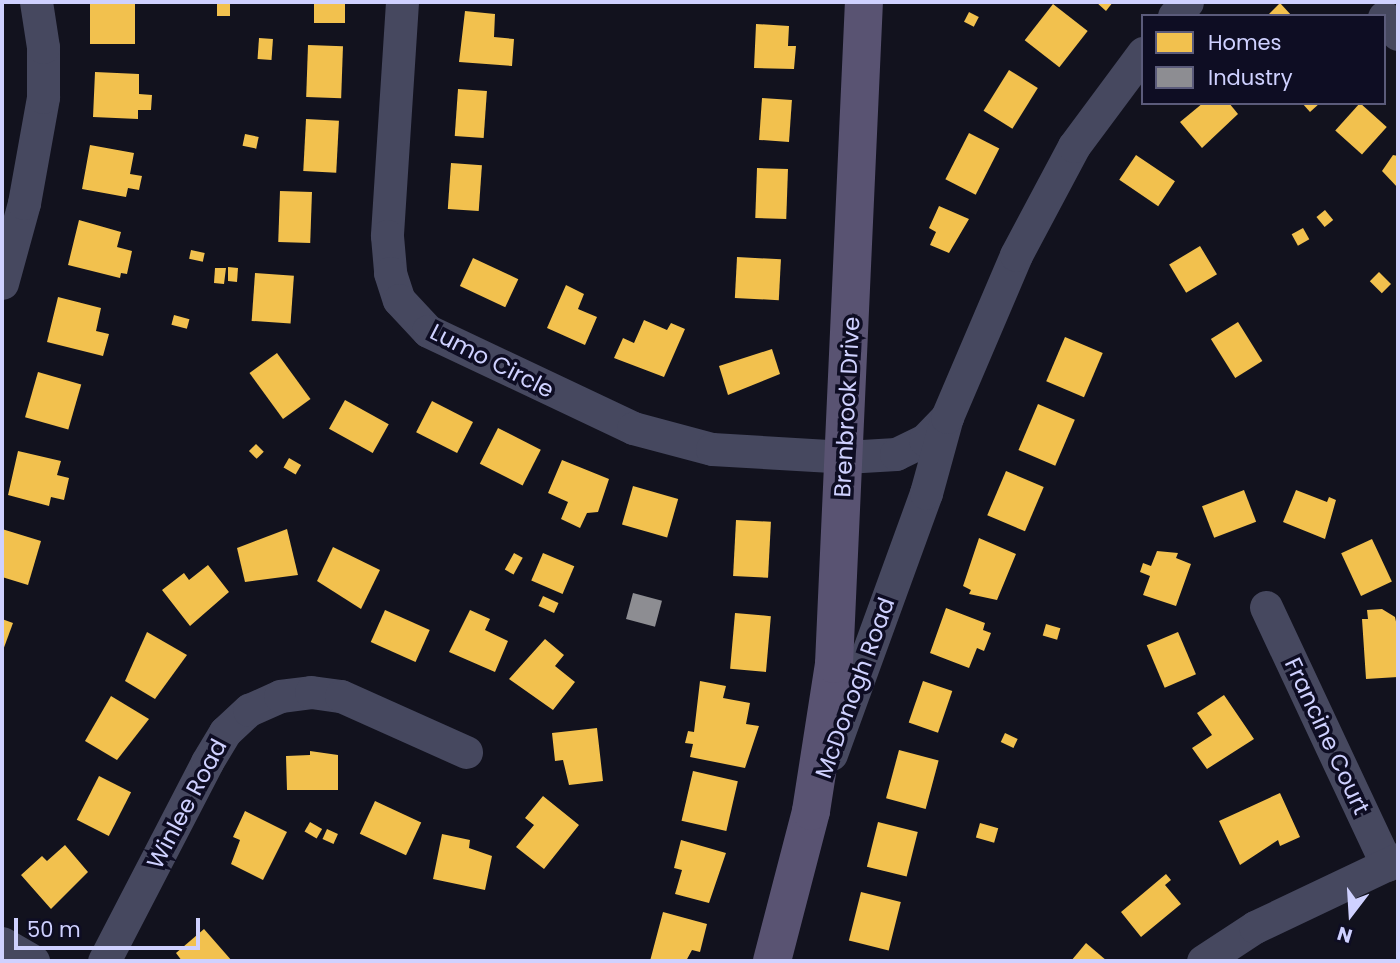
<!DOCTYPE html>
<style>
body{margin:0}
#map{position:relative;width:1400px;height:963px;overflow:hidden;background:#12121e;font-family:Poppins,sans-serif}
div>[style]{position:absolute}
[style*='--x']{left:calc(var(--x)*1px);top:calc(var(--y)*1px);width:calc(var(--w)*1px);rotate:calc(var(--a)*1deg)}
.homes>*{inset:0;background:#f2c14e;transform-origin:0 0}
.industry>*{inset:0;background:#8d8d92;transform-origin:0 0}
.minor>*{height:33px;margin:-16.5px;padding:0 16.5px;transform-origin:16.5px;border-radius:16.5px;background:#46485f}
.major>*{height:38px;margin:-19px;padding:0 19px;transform-origin:19px;border-radius:19px;background:#595372}
span{translate:-50% -50%;white-space:nowrap;text-align:center;line-height:1.15;-webkit-text-stroke:7px #0e0d23;paint-order:stroke}
.street-label{font-size:23px;color:#cfd1ff}
.frame{position:absolute;inset:0;border:4px solid #cfd1ff;pointer-events:none}
.legend{position:absolute;left:1141px;top:14px;width:245px;height:91px;box-sizing:border-box;background:#0e0d23;border:2px solid #5b5b7b;margin:0;padding:9px 12px;list-style:none;font-size:21px;color:#cfd1ff}
.legend li{display:flex;align-items:center;gap:14px;height:35px}
.legend b{width:35px;border:2px solid #5b5b7b}
.north{position:absolute;left:1316px;top:879px;width:70px;height:70px;-webkit-text-stroke:5px #0e0d23;paint-order:stroke;rotate:197deg;font-size:19px;font-weight:700;line-height:28px;text-align:center;color:#cfd1ff}
.north::after{content:'';display:block;margin:auto;width:24px;height:32px;background:#cfd1ff;clip-path:polygon(50% 0,100% 100%,50% 72%,0 100%)}
.scale{position:absolute;left:14px;top:918px;width:186px;height:32px;box-sizing:border-box;border:4px solid #cfd1ff;border-top:0;padding-left:9px;font-size:21px;line-height:24px;white-space:nowrap;color:#cfd1ff;-webkit-text-stroke:5px #0e0d23;paint-order:stroke}
</style>
<div id="map">
<div class="homes">
<div style="left:90px;top:2px;width:45px;height:42px"></div>
<div style="left:314px;top:2px;width:31px;height:21px"></div>
<div style="clip-path:polygon(1096px 2px,1113px 2px,1106px 11px)"></div>
<div style="left:217px;top:3px;width:13px;height:13px"></div>
<div style="clip-path:polygon(1280px 3px,1292px 16px,1267px 16px)"></div>
<div style="left:1053px;top:4px;width:44px;height:46px;rotate:38deg"></div>
<div style="clip-path:polygon(465px 11px,495px 14px,494px 37px,514px 39px,512px 66px,459px 62px)"></div>
<div style="left:969px;top:12px;width:11px;height:11px;rotate:27deg"></div>
<div style="clip-path:polygon(756px 24px,789px 26px,788px 46px,796px 46px,794px 69px,754px 68px)"></div>
<div style="left:259px;top:38px;width:14px;height:21px;rotate:4deg"></div>
<div style="left:308px;top:45px;width:35px;height:52px;rotate:2deg"></div>
<div style="left:1009px;top:70px;width:34px;height:48px;rotate:32deg"></div>
<div style="clip-path:polygon(95px 72px,139px 74px,139px 94px,152px 95px,151px 110px,138px 110px,138px 119px,93px 117px)"></div>
<div style="left:458px;top:89px;width:29px;height:47px;rotate:4deg"></div>
<div style="left:762px;top:98px;width:30px;height:42px;rotate:4deg"></div>
<div style="clip-path:polygon(1203px 103px,1229px 103px,1238px 114px,1202px 148px,1180px 122px)"></div>
<div style="clip-path:polygon(1302px 103px,1320px 103px,1310px 112px)"></div>
<div style="left:1360px;top:103px;width:36px;height:37px;rotate:42deg"></div>
<div style="left:306px;top:119px;width:33px;height:52px;rotate:3deg"></div>
<div style="left:969px;top:133px;width:34px;height:52px;rotate:27deg"></div>
<div style="left:245px;top:134px;width:14px;height:12px;rotate:12deg"></div>
<div style="clip-path:polygon(90px 145px,134px 153px,130px 174px,142px 176px,139px 190px,128px 188px,126px 197px,82px 189px)"></div>
<div style="left:1136px;top:155px;width:47px;height:30px;rotate:34deg"></div>
<div style="clip-path:polygon(1393px 155px,1398px 156px,1398px 188px,1382px 171px)"></div>
<div style="left:451px;top:163px;width:31px;height:46px;rotate:4deg"></div>
<div style="left:757px;top:168px;width:31px;height:50px;rotate:2deg"></div>
<div style="left:280px;top:191px;width:32px;height:51px;rotate:2deg"></div>
<div style="clip-path:polygon(939px 206px,969px 219px,949px 253px,930px 245px,936px 232px,929px 228px)"></div>
<div style="left:1325px;top:210px;width:13px;height:11px;rotate:51deg"></div>
<div style="clip-path:polygon(79px 220px,121px 232px,117px 247px,132px 251px,127px 274px,121px 273px,120px 278px,68px 265px)"></div>
<div style="left:1303px;top:228px;width:13px;height:13px;rotate:61deg"></div>
<div style="left:1200px;top:246px;width:33px;height:36px;rotate:59deg"></div>
<div style="left:191px;top:250px;width:14px;height:9px;rotate:12deg"></div>
<div style="left:737px;top:257px;width:44px;height:41px;rotate:3deg"></div>
<div style="left:473px;top:258px;width:50px;height:31px;rotate:25deg"></div>
<div style="clip-path:polygon(228px 267px,238px 268px,237px 282px,228px 281px)"></div>
<div style="clip-path:polygon(215px 268px,226px 268px,224px 284px,214px 283px)"></div>
<div style="left:1379px;top:272px;width:17px;height:13px;rotate:45deg"></div>
<div style="left:255px;top:273px;width:39px;height:48px;rotate:4deg"></div>
<div style="clip-path:polygon(566px 285px,584px 294px,578px 309px,597px 317px,585px 345px,547px 328px)"></div>
<div style="clip-path:polygon(58px 297px,101px 308px,96px 331px,109px 334px,103px 356px,47px 342px)"></div>
<div style="left:174px;top:315px;width:16px;height:10px;rotate:15deg"></div>
<div style="clip-path:polygon(644px 320px,667px 330px,671px 323px,685px 329px,664px 377px,614px 358px,623px 338px,634px 343px)"></div>
<div style="left:1238px;top:322px;width:46px;height:32px;rotate:58deg"></div>
<div style="left:1065px;top:337px;width:41px;height:48px;rotate:23deg"></div>
<div style="clip-path:polygon(772px 349px,780px 374px,728px 395px,719px 366px)"></div>
<div style="left:277px;top:353px;width:57px;height:34px;rotate:54deg"></div>
<div style="left:38px;top:372px;width:45px;height:47px;rotate:16deg"></div>
<div style="left:345px;top:400px;width:50px;height:33px;rotate:29deg"></div>
<div style="left:432px;top:401px;width:46px;height:35px;rotate:27deg"></div>
<div style="left:1038px;top:404px;width:40px;height:50px;rotate:23deg"></div>
<div style="left:498px;top:428px;width:48px;height:40px;rotate:27deg"></div>
<div style="left:256px;top:444px;width:11px;height:10px;rotate:45deg"></div>
<div style="clip-path:polygon(18px 451px,61px 461px,57px 475px,69px 478px,64px 500px,51px 497px,49px 506px,8px 495px)"></div>
<div style="left:289px;top:458px;width:14px;height:11px;rotate:30deg"></div>
<div style="clip-path:polygon(562px 460px,609px 479px,598px 512px,587px 513px,580px 528px,561px 519px,568px 502px,548px 493px)"></div>
<div style="left:1006px;top:471px;width:41px;height:48px;rotate:23deg"></div>
<div style="left:633px;top:486px;width:47px;height:40px;rotate:16deg"></div>
<div style="left:1244px;top:490px;width:34px;height:45px;rotate:69deg"></div>
<div style="clip-path:polygon(1296px 490px,1327px 502px,1329px 497px,1336px 500px,1325px 539px,1283px 522px)"></div>
<div style="left:736px;top:520px;width:35px;height:56px;rotate:3deg"></div>
<div style="clip-path:polygon(2px 529px,41px 541px,28px 585px,2px 577px)"></div>
<div style="clip-path:polygon(287px 529px,298px 575px,245px 582px,237px 548px)"></div>
<div style="clip-path:polygon(979px 538px,1016px 554px,997px 600px,969px 594px,971px 590px,963px 586px)"></div>
<div style="left:1372px;top:539px;width:47px;height:34px;rotate:65deg"></div>
<div style="clip-path:polygon(333px 547px,380px 570px,361px 609px,317px 581px)"></div>
<div style="clip-path:polygon(1157px 551px,1178px 553px,1176px 558px,1191px 564px,1176px 606px,1143px 595px,1150px 576px,1140px 572px,1143px 563px,1151px 566px)"></div>
<div style="left:514px;top:553px;width:10px;height:19px;rotate:29deg"></div>
<div style="left:543px;top:553px;width:34px;height:30px;rotate:23deg"></div>
<div style="clip-path:polygon(208px 565px,229px 592px,190px 626px,162px 590px,184px 573px,189px 580px)"></div>
<div style="left:543px;top:596px;width:17px;height:11px;rotate:24deg"></div>
<div style="clip-path:polygon(946px 608px,985px 623px,983px 630px,991px 633px,984px 651px,977px 648px,969px 668px,930px 653px)"></div>
<div style="clip-path:polygon(1382px 609px,1395px 617px,1398px 631px,1398px 677px,1366px 679px,1362px 619px,1368px 619px,1367px 610px)"></div>
<div style="left:385px;top:610px;width:49px;height:35px;rotate:24deg"></div>
<div style="clip-path:polygon(470px 610px,490px 619px,485px 630px,508px 641px,495px 672px,449px 652px)"></div>
<div style="left:735px;top:613px;width:36px;height:56px;rotate:5deg"></div>
<div style="clip-path:polygon(2px 619px,13px 623px,2px 653px)"></div>
<div style="left:1046px;top:624px;width:15px;height:12px;rotate:16deg"></div>
<div style="clip-path:polygon(147px 632px,187px 655px,155px 699px,125px 681px)"></div>
<div style="left:1178px;top:632px;width:46px;height:34px;rotate:67deg"></div>
<div style="clip-path:polygon(545px 639px,564px 655px,555px 666px,575px 682px,553px 710px,509px 679px)"></div>
<div style="clip-path:polygon(700px 681px,726px 686px,723px 698px,750px 703px,746px 724px,759px 726px,745px 768px,690px 757px,693px 744px,685px 743px,688px 731px,694px 732px)"></div>
<div style="left:923px;top:681px;width:31px;height:44px;rotate:19deg"></div>
<div style="clip-path:polygon(1224px 695px,1254px 739px,1207px 769px,1192px 748px,1212px 735px,1197px 713px)"></div>
<div style="clip-path:polygon(111px 696px,149px 719px,117px 760px,85px 741px)"></div>
<div style="clip-path:polygon(597px 728px,603px 781px,569px 785px,563px 760px,555px 761px,552px 733px)"></div>
<div style="left:1005px;top:733px;width:14px;height:10px;rotate:25deg"></div>
<div style="left:899px;top:750px;width:41px;height:50px;rotate:15deg"></div>
<div style="clip-path:polygon(310px 751px,338px 755px,338px 790px,287px 790px,286px 756px,310px 755px)"></div>
<div style="left:693px;top:771px;width:46px;height:51px;rotate:13deg"></div>
<div style="left:99px;top:776px;width:36px;height:49px;rotate:27deg"></div>
<div style="clip-path:polygon(1280px 793px,1300px 837px,1280px 846px,1278px 840px,1240px 865px,1219px 821px)"></div>
<div style="clip-path:polygon(543px 796px,579px 825px,544px 869px,516px 847px,534px 825px,525px 818px)"></div>
<div style="left:375px;top:801px;width:51px;height:36px;rotate:25deg"></div>
<div style="clip-path:polygon(245px 811px,287px 832px,263px 880px,231px 864px,240px 840px,233px 837px)"></div>
<div style="left:310px;top:822px;width:14px;height:11px;rotate:30deg"></div>
<div style="left:878px;top:822px;width:41px;height:46px;rotate:14deg"></div>
<div style="left:980px;top:823px;width:19px;height:15px;rotate:16deg"></div>
<div style="left:327px;top:829px;width:12px;height:11px;rotate:24deg"></div>
<div style="clip-path:polygon(442px 834px,470px 840px,469px 848px,492px 856px,485px 890px,433px 879px)"></div>
<div style="clip-path:polygon(681px 840px,726px 853px,709px 903px,675px 894px,682px 870px,674px 868px)"></div>
<div style="clip-path:polygon(65px 845px,88px 872px,51px 909px,21px 875px,42px 856px,47px 861px)"></div>
<div style="clip-path:polygon(1166px 874px,1171px 880px,1165px 885px,1181px 904px,1141px 937px,1121px 912px)"></div>
<div style="left:861px;top:892px;width:41px;height:50px;rotate:14deg"></div>
<div style="clip-path:polygon(663px 912px,707px 924px,700px 952px,692px 950px,686px 961px,650px 961px)"></div>
<div style="clip-path:polygon(204px 929px,232px 961px,182px 961px,176px 953px)"></div>
<div style="clip-path:polygon(1086px 943px,1107px 961px,1071px 961px)"></div>
</div>
<div class="industry">
<div style="left:633px;top:593px;width:30px;height:27px;rotate:15deg"></div>
</div>
<div class="minor">
<div style="--x:402;--y:2;--w:234;--a:93.7"></div>
<div style="--x:387;--y:236;--w:37;--a:85"></div>
<div style="--x:390;--y:273;--w:28;--a:72"></div>
<div style="--x:399;--y:300;--w:42;--a:46.9"></div>
<div style="--x:428;--y:331;--w:227;--a:25.3"></div>
<div style="--x:633;--y:428;--w:82;--a:14.9"></div>
<div style="--x:712;--y:449;--w:133;--a:3.4"></div>
<div style="--x:845;--y:457;--w:51;--a:-3.4"></div>
<div style="--x:896;--y:454;--w:32;--a:-26"></div>
<div style="--x:925;--y:440;--w:32;--a:-46"></div>
<div style="--x:1174;--y:16;--w:19;--a:-47"></div>
<div style="--x:1384;--y:17;--w:22;--a:51"></div>
<div style="--x:2;--y:283;--w:83;--a:-74.6"></div>
<div style="--x:24;--y:203;--w:108;--a:-79.8"></div>
<div style="--x:43;--y:97;--w:50;--a:-90"></div>
<div style="--x:43;--y:47;--w:46;--a:-98.8"></div>
<div style="--x:1266;--y:607;--w:285;--a:64.9"></div>
<div style="--x:831;--y:754;--w:278;--a:-70"></div>
<div style="--x:926;--y:493;--w:79;--a:-74.6"></div>
<div style="--x:947;--y:417;--w:176;--a:-66.9"></div>
<div style="--x:1016;--y:255;--w:123;--a:-62"></div>
<div style="--x:1074;--y:146;--w:116;--a:-53.4"></div>
<div style="--x:2;--y:943;--w:36;--a:30"></div>
<div style="--x:104;--y:961;--w:224;--a:-62.6"></div>
<div style="--x:207;--y:762;--w:35;--a:-59"></div>
<div style="--x:225;--y:732;--w:33;--a:-43"></div>
<div style="--x:249;--y:710;--w:34;--a:-24"></div>
<div style="--x:280;--y:696;--w:31;--a:-7"></div>
<div style="--x:311;--y:692;--w:30;--a:8"></div>
<div style="--x:341;--y:696;--w:137;--a:24.1"></div>
<div style="--x:1203;--y:961;--w:62;--a:-33.2"></div>
<div style="--x:1255;--y:927;--w:158;--a:-25.4"></div>
</div>
<div class="major">
<div style="--x:772;--y:961;--w:155;--a:-75.4"></div>
<div style="--x:811;--y:811;--w:149;--a:-81.1"></div>
<div style="--x:834;--y:664;--w:663;--a:-87.41"></div>
</div>
<div class="street-label">
<span style="left:492px;top:361px;rotate:27deg">Lumo Circle</span>
<span style="left:847px;top:407px;rotate:-87deg">Brenbrook Drive</span>
<span style="left:855px;top:688px;rotate:-70deg">McDonogh Road</span>
<span style="left:1327px;top:736px;rotate:65deg">Francine Court</span>
<span style="left:187px;top:804px;rotate:-62deg">Winlee Road</span>
</div>
<div class="frame"></div>
<ul class="legend">
<li><b style="height:19px;background:#f2c14e"></b>Homes</li>
<li><b style="height:19px;background:#8d8d92"></b>Industry</li>
</ul>
<div class="north">N</div>
<div class="scale">50 m</div>
</div>
